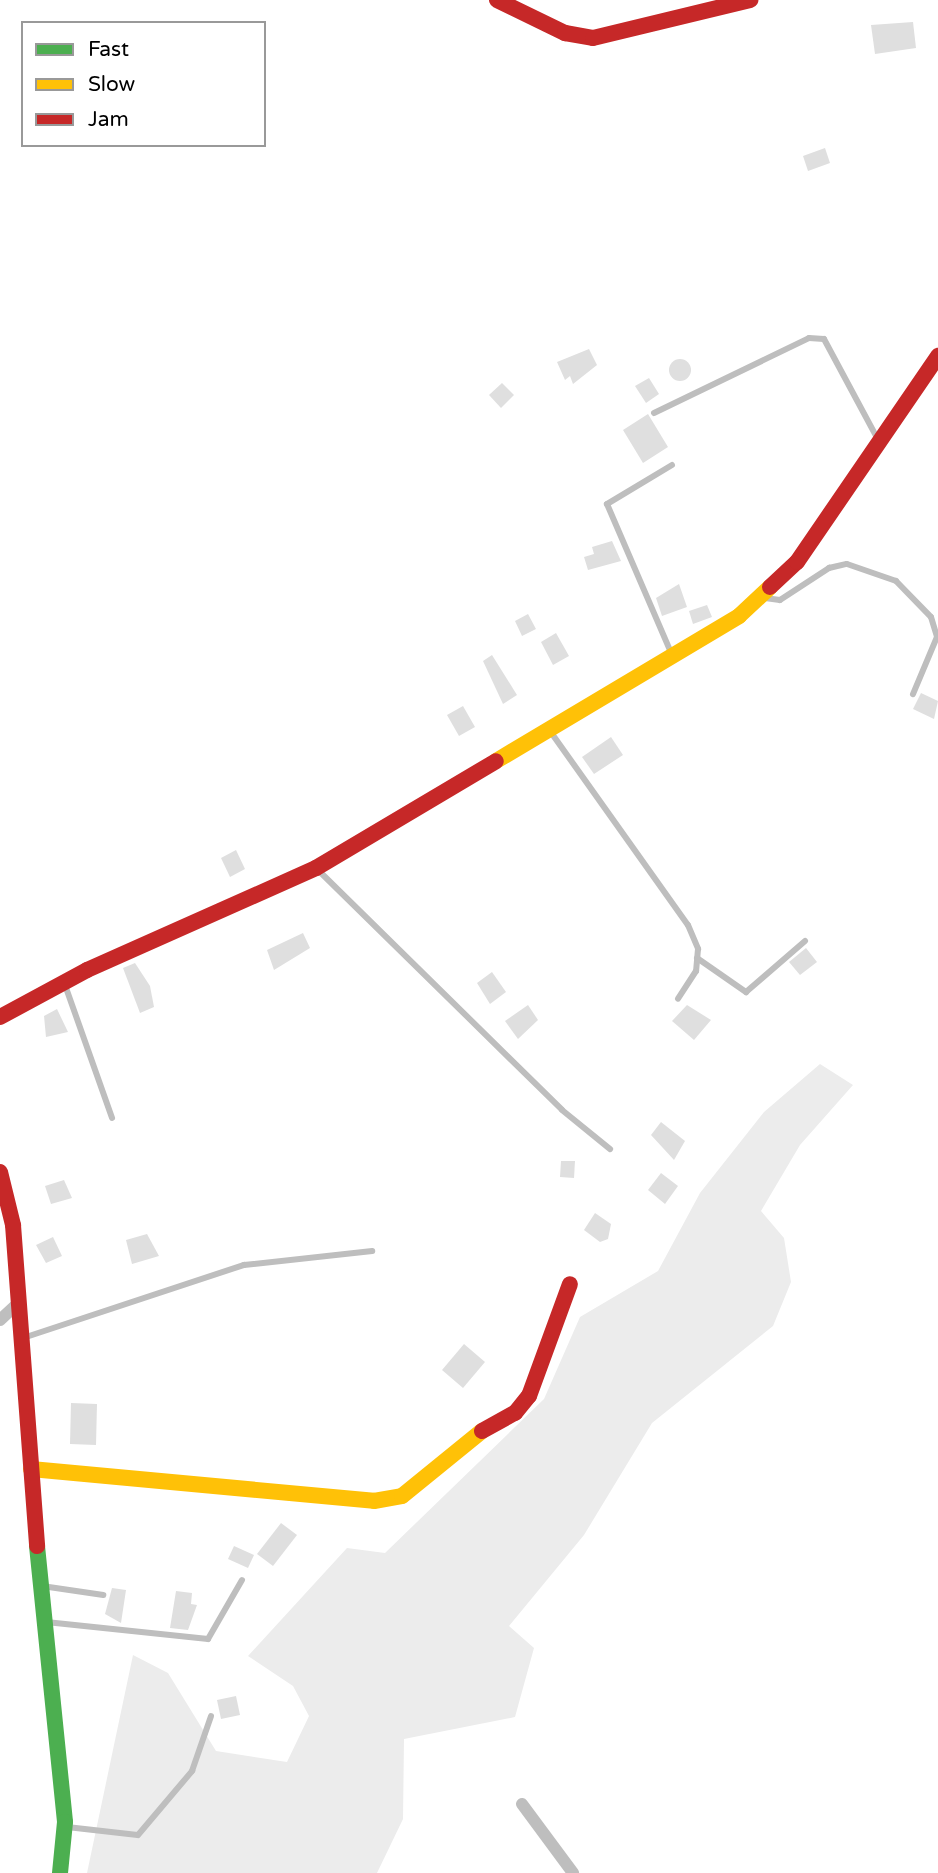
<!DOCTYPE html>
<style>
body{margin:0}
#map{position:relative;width:938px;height:1873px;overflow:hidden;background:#fff;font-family:"Varela Round",sans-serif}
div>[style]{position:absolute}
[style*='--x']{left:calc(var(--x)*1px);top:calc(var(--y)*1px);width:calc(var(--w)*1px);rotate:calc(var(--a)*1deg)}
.green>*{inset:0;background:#ececec}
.building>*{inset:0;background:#dfdfdf}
.round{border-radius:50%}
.lane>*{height:6px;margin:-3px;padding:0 3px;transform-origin:3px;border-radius:3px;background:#bebebe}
.street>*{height:12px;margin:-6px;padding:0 6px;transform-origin:6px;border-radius:6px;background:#bebebe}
.fast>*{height:16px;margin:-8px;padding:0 8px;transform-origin:8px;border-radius:8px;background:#4caf50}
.slow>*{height:16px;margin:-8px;padding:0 8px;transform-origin:8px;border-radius:8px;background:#ffc107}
.jam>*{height:16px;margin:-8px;padding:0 8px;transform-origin:8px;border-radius:8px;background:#c62828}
span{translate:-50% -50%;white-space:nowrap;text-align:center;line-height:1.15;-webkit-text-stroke:5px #fff;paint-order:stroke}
.legend{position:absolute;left:21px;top:21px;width:245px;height:126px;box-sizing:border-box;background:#fff;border:2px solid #999;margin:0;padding:9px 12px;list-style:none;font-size:21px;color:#000}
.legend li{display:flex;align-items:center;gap:14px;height:35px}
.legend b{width:35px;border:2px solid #999}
</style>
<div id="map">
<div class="green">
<i style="clip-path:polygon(820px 1064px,853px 1085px,800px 1145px,761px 1211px,784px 1238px,791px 1282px,773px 1326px,652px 1423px,584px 1535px,509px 1626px,534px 1648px,515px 1717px,404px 1739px,403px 1819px,377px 1873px,87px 1873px,133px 1655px,168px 1673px,216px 1751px,287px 1762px,309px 1716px,293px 1686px,248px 1656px,347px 1548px,385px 1553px,544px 1399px,580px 1317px,658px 1271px,700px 1193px,764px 1112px)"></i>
</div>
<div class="building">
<i style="clip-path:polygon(913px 22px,916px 48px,875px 54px,871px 25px)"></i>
<i style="clip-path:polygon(825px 148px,830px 163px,808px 171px,803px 156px)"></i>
<i style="clip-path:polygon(589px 349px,597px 365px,573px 384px,570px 376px,565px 380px,557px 362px)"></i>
<i class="round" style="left:669px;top:359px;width:22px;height:22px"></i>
<i style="clip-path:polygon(649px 378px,659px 394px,646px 403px,635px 386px)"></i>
<i style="clip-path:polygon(502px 383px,514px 395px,501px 408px,489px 395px)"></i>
<i style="clip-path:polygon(648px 414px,668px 447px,643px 463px,623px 430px)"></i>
<i style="clip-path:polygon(612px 541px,621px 561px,588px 570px,584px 557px,594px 554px,592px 547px)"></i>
<i style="clip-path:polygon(679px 584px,687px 607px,662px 616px,656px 598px)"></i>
<i style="clip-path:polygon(707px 605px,712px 617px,693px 624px,689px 611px)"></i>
<i style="clip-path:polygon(528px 614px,536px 629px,522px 636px,515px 621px)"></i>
<i style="clip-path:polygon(556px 633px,569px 656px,553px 665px,541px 642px)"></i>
<i style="clip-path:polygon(492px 655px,517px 695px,503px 704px,483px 661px)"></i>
<i style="clip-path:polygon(921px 693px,938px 701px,934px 719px,913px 709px)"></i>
<i style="clip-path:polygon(463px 706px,475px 727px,459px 736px,447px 715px)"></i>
<i style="clip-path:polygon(611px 737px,623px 755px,594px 774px,582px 757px)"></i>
<i style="clip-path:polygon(236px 850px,245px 869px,230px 877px,221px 858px)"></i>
<i style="clip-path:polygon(303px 933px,310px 948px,274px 970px,267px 950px)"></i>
<i style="clip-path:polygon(806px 948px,817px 962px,800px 975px,789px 962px)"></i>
<i style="clip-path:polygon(135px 963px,150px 986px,154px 1007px,140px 1013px,123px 968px)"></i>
<i style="clip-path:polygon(492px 972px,506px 992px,490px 1004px,477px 983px)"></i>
<i style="clip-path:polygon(528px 1005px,538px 1020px,518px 1039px,505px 1021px)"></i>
<i style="clip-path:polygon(687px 1005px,711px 1020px,694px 1040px,672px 1021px)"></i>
<i style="clip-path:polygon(57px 1009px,68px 1032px,46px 1037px,44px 1016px)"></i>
<i style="clip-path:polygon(661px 1122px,685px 1141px,674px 1160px,651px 1135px)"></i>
<i style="clip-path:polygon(561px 1161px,575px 1161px,574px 1178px,560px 1177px)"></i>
<i style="clip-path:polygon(661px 1173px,678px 1186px,665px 1204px,648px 1190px)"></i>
<i style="clip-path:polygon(64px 1180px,72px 1198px,51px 1204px,45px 1186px)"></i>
<i style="clip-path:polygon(595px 1213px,611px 1224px,608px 1239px,600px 1242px,584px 1230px)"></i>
<i style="clip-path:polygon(147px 1234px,159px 1256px,132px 1264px,126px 1240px)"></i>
<i style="clip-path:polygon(53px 1237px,62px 1256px,46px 1263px,36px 1245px)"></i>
<i style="clip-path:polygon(464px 1344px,485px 1362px,463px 1388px,442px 1370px)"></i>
<i style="clip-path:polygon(71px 1403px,97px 1404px,96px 1445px,70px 1444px)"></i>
<i style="clip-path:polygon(281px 1523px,297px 1535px,273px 1566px,257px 1554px)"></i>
<i style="clip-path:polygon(234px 1546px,254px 1555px,248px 1568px,228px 1559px)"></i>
<i style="clip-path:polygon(112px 1588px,126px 1590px,121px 1623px,105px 1614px)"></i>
<i style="clip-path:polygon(176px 1591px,192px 1593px,191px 1604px,197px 1605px,188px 1630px,170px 1628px)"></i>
<i style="clip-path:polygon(236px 1696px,240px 1715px,221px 1719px,217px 1700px)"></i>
</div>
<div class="lane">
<i style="--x:654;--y:413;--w:172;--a:-25.8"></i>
<i style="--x:809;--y:338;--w:15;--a:4"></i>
<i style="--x:824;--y:339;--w:112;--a:61.8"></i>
<i style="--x:672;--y:465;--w:76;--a:149"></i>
<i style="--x:607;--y:504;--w:164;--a:66.7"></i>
<i style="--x:765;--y:598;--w:15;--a:8"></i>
<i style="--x:780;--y:600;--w:59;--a:-33.1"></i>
<i style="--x:829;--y:568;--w:18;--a:-13"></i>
<i style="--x:847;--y:564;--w:52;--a:19.1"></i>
<i style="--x:896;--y:581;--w:50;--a:45.8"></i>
<i style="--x:931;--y:617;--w:21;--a:73"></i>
<i style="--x:937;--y:637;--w:62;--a:112.8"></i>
<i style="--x:550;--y:731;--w:238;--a:54.6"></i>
<i style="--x:688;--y:925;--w:26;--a:67"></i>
<i style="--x:698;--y:949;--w:22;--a:95"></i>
<i style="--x:696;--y:971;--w:33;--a:123"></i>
<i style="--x:318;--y:870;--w:342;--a:44.5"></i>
<i style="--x:562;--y:1110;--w:62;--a:39.1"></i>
<i style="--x:697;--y:958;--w:60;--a:34.8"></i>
<i style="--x:746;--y:992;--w:78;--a:-40.8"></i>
<i style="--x:65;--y:985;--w:141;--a:70.5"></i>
<i style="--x:23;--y:1338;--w:233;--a:-18.3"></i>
<i style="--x:244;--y:1265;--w:129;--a:-6.2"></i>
<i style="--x:42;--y:1586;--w:62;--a:8.4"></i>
<i style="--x:46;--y:1622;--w:163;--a:6"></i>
<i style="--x:208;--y:1639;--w:68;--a:-60"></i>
<i style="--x:67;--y:1827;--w:71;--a:6.4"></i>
<i style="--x:138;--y:1835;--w:84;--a:-49.8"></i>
<i style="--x:192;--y:1771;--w:58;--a:-70.9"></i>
</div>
<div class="street">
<i style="--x:0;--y:1320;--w:23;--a:-43"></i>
<i style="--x:522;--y:1804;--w:86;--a:53.5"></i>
</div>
<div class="fast">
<i style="--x:37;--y:1546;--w:277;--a:84.2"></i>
<i style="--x:65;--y:1822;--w:51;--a:95.6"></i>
</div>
<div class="slow">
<i style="--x:496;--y:761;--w:283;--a:-30.8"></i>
<i style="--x:739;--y:616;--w:42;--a:-43.1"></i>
<i style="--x:31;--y:1469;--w:344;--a:5.3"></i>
<i style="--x:374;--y:1501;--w:28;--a:-10"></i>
<i style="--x:402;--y:1496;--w:103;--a:-39.1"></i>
</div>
<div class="jam">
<i style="--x:497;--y:0;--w:76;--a:25.9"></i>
<i style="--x:565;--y:33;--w:28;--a:10"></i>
<i style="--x:593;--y:38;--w:162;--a:-13.6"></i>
<i style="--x:770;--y:587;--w:37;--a:-43"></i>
<i style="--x:797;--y:562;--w:250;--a:-55.6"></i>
<i style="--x:0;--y:1017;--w:99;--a:-28.4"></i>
<i style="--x:87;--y:970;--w:251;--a:-24"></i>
<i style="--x:316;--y:868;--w:209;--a:-30.7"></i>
<i style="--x:0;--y:1172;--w:55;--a:76.2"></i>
<i style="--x:13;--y:1225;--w:322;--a:85.7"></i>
<i style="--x:482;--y:1431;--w:38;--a:-29"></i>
<i style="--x:515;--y:1413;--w:22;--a:-51"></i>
<i style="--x:529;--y:1396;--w:119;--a:-69.9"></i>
</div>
<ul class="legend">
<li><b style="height:9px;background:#4caf50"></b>Fast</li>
<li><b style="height:9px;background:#ffc107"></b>Slow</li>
<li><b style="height:9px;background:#c62828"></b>Jam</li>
</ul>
</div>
